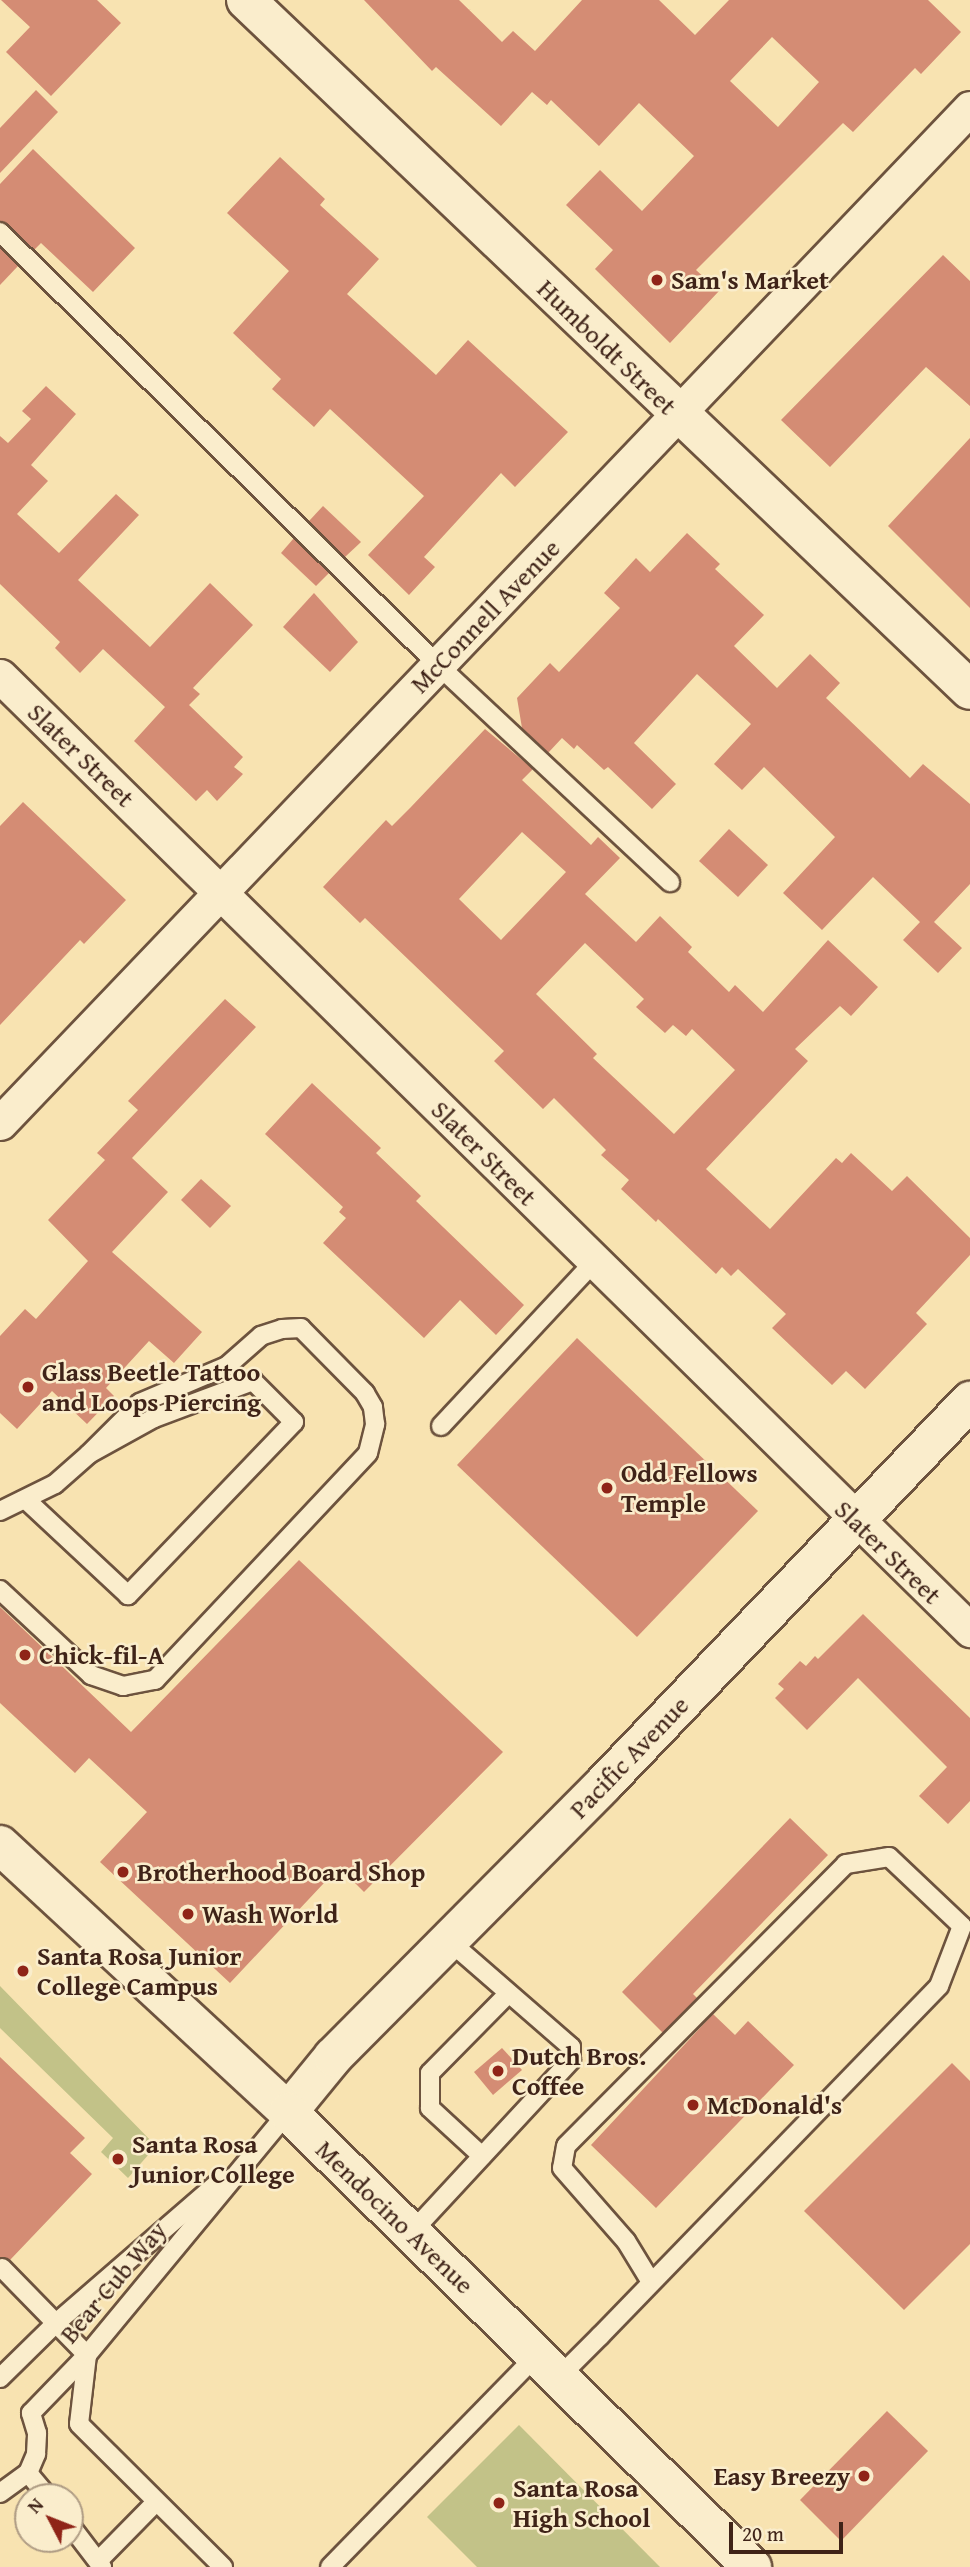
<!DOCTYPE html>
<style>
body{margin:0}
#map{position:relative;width:970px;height:2567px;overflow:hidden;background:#f8e3b1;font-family:"Gentium Book Plus",serif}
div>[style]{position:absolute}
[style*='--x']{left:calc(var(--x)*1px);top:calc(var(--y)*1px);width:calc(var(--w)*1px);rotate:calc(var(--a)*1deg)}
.green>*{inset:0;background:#c2c288}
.building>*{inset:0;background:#d48c74}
.roads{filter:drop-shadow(2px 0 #6d533e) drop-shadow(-2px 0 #6d533e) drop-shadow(0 2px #6d533e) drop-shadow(0 -2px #6d533e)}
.service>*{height:18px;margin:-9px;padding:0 9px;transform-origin:9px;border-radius:9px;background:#faedcc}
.minor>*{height:33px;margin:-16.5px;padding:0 16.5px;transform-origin:16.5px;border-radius:16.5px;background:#faedcc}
.tertiary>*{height:38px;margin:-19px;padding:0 19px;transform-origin:19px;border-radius:19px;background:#faedcc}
.secondary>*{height:38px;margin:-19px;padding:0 19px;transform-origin:19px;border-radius:19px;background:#faedcc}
.dots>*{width:19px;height:19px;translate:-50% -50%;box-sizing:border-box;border:4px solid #faedcc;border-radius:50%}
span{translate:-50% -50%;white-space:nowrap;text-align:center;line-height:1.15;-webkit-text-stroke:5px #faedcc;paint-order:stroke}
.poi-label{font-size:26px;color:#3f2318;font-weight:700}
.left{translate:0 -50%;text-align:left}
.right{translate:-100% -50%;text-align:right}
.street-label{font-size:26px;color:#3f2318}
.north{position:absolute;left:14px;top:2483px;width:70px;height:70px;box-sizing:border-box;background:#faedcc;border:2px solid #af9c84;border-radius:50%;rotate:312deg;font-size:19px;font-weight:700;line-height:28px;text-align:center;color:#3f2318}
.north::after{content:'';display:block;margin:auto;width:24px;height:32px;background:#8f2418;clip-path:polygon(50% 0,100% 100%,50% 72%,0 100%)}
.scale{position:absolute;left:729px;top:2522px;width:114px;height:32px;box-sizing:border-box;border:4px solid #3f2318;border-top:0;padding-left:9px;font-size:21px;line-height:24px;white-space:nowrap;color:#3f2318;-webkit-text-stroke:5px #faedcc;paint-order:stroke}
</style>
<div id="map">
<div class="green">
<i style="clip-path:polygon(0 1986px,156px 2146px,128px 2178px,101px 2152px,113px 2138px,0 2028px)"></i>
<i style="clip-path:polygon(519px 2425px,660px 2567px,477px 2567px,427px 2517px)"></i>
</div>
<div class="building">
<i style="clip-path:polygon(1px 0,97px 0,121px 23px,51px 96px,6px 52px,30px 27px)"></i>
<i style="clip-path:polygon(evenodd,364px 0,459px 0,502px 42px,513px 31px,535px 51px,582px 0,659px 0,695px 35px,729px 0,928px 0,961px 32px,921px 74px,915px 68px,853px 132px,843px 123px,696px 270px,719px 291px,670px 343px,595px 269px,613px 250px,566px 205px,600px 170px,642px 211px,694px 156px,639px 103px,599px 146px,551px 100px,547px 105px,532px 92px,501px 126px,436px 67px,432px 71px,364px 0,772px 37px,819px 82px,778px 127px,730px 81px,772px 37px)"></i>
<i style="clip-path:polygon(36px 90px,58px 112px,0 173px,0 128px)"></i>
<i style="clip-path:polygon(33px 149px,135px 248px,93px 292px,41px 243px,34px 250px,0 221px,0 184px)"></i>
<i style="clip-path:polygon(280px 157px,325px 199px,320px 205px,379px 259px,347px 294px,436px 375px,468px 340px,568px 432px,515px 487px,501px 473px,424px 557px,435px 567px,409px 595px,368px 555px,424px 496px,330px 409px,314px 427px,272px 389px,281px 379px,233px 333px,289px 271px,227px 213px)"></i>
<i style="clip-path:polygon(0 248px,18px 266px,0 285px)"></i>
<i style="clip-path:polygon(943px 255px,970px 281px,970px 406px,926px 367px,830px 467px,781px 420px)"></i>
<i style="clip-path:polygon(46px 386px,76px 414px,31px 465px,48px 481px,17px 514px,59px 553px,116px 494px,139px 515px,78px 580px,150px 647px,210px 583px,253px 625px,193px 688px,200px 694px,189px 705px,243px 757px,234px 767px,243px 774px,217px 801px,207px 790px,196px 801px,134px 741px,165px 707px,103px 649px,80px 673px,55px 648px,60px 642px,0 584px,0 436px,8px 443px,31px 419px,22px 411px)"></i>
<i style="clip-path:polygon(970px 438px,970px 608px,888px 526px)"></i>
<i style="clip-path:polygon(323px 506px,361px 542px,345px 557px,309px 521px)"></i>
<i style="clip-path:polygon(687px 533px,720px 564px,715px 569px,764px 615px,734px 646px,777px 688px,810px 654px,840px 683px,826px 698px,910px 778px,923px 764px,970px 804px,970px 884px,934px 922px,962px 948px,938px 973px,903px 940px,920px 922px,873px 877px,822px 930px,783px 893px,835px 837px,764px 767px,742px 790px,714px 764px,751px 724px,697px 674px,634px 743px,676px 784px,652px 809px,608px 767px,604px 770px,577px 745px,574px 749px,562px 738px,548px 753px,522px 728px,517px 698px,550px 663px,559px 672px,620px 608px,604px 593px,636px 558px,650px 572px)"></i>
<i style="clip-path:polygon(294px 538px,329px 573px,316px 586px,281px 553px)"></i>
<i style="clip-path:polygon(314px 593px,358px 642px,330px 672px,283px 627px)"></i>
<i style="clip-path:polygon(evenodd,485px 729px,533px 769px,522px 780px,591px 845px,598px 837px,620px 858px,585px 894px,636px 942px,660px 916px,692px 947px,688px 952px,729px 992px,735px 985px,763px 1012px,828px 940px,878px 987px,851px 1016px,840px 1006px,795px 1049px,808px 1061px,706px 1169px,770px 1229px,836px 1158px,842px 1163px,851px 1153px,892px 1191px,907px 1176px,970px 1238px,970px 1255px,916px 1313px,927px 1324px,865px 1389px,846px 1371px,832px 1385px,772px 1328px,786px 1314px,738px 1269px,731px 1276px,722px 1267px,716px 1274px,658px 1219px,656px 1222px,621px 1189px,629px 1180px,601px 1155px,606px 1150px,554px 1098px,543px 1109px,494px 1061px,504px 1051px,365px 918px,360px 923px,323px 887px,386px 820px,392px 826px,411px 807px,485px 729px,522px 832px,566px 872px,501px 940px,459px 899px,522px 832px,485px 729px,585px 943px,644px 999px,636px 1007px,665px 1033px,673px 1025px,686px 1036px,692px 1029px,735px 1070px,674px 1134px,593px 1058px,597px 1054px,536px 994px,585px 943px)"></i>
<i style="clip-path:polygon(23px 802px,126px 900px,84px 944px,80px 940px,0 1025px,0 826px)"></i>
<i style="clip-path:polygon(729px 829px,768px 865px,738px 897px,699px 861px)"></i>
<i style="clip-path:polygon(225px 999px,256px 1027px,132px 1158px,168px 1192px,112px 1252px,202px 1332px,174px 1363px,149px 1341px,106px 1388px,114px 1396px,87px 1424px,52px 1391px,17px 1429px,0 1413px,0 1336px,25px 1309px,36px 1319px,88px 1261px,48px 1220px,105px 1160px,97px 1153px,138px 1110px,128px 1101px)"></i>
<i style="clip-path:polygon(312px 1083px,381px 1148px,376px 1153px,421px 1196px,416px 1201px,524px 1305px,496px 1335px,460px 1300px,424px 1338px,323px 1243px,346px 1218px,339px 1212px,343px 1207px,265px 1134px)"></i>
<i style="clip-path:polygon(201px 1179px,231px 1206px,210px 1228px,181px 1200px)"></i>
<i style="clip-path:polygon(577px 1338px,758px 1511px,637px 1637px,457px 1465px)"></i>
<i style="clip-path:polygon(299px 1560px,503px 1752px,364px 1892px,339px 1867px,230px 1983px,100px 1862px,147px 1812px,89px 1758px,75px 1773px,0 1703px,0 1607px,131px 1732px)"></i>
<i style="clip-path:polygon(863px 1614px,970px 1718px,970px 1801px,948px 1824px,919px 1796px,947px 1767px,858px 1678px,807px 1730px,775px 1698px,784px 1689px,778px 1684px,800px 1661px,806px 1666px,815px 1656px,818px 1659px)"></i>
<i style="clip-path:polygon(790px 1818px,828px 1855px,693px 1994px,697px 1998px,663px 2033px,622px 1992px)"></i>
<i style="clip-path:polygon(713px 2014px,735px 2035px,748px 2021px,794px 2065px,656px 2208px,591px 2145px)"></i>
<i style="clip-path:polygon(502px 2048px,522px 2070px,493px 2095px,474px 2072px)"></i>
<i style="clip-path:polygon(0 2057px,85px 2138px,70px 2153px,92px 2174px,10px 2260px,0 2257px)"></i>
<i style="clip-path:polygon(952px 2063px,970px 2081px,970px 2244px,904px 2310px,804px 2211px)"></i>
<i style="clip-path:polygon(887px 2411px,928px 2451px,841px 2541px,800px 2500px)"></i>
</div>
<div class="roads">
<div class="service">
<i style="--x:0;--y:232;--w:616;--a:44.67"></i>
<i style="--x:438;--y:665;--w:318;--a:43.1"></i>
<i style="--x:441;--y:1426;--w:224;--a:-47"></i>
<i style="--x:0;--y:1511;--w:61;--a:-26.1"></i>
<i style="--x:55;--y:1484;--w:45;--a:-41.4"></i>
<i style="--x:89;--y:1454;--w:74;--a:-29"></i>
<i style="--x:154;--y:1418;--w:106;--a:-20.5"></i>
<i style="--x:253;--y:1381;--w:58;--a:45"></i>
<i style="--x:294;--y:1422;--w:240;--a:133.8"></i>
<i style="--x:128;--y:1595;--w:139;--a:-137"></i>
<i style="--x:0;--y:1590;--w:125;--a:43"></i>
<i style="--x:91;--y:1675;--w:34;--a:19"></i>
<i style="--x:123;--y:1686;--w:33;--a:-11"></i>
<i style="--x:155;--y:1680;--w:311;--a:-46.8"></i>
<i style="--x:368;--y:1453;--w:30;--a:-76"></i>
<i style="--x:375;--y:1424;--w:17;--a:-97"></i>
<i style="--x:373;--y:1407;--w:16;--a:-120"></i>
<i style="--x:365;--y:1393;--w:91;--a:-134.6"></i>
<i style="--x:301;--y:1328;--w:19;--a:177"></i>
<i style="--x:282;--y:1329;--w:22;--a:162"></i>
<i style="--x:261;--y:1336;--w:45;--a:138.6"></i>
<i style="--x:227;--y:1366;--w:95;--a:157"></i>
<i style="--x:140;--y:1403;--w:72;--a:135"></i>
<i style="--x:482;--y:2156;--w:71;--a:-137.3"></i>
<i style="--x:430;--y:2108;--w:35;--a:-90"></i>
<i style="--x:430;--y:2073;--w:111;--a:-45.4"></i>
<i style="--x:411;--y:2233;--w:236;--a:-47.2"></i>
<i style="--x:571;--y:2060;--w:13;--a:-90"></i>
<i style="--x:571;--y:2047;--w:163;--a:-139"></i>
<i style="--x:2;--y:2268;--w:122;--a:45.7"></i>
<i style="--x:87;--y:2355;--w:69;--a:96.6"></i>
<i style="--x:79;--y:2424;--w:203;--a:44.8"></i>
<i style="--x:559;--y:2377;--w:58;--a:-45"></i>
<i style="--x:600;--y:2336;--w:487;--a:-45.9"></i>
<i style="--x:939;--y:1986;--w:64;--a:-69"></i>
<i style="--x:962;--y:1926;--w:100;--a:-136.6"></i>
<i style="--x:889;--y:1857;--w:44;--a:170.8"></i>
<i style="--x:846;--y:1864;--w:397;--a:134.8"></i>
<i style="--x:566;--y:2146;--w:22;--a:100"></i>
<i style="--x:562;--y:2168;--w:97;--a:48.8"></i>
<i style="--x:626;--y:2241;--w:48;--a:58.6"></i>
<i style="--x:0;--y:2378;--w:78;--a:-44.5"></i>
<i style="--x:56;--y:2323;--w:220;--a:-40.9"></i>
<i style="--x:28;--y:2473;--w:31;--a:50"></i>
<i style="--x:0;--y:2493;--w:34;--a:-36"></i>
<i style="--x:28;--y:2473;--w:21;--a:-67"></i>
<i style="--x:36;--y:2454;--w:21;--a:-87"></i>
<i style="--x:37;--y:2433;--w:21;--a:-107"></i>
<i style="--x:31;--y:2413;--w:81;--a:-46"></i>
<i style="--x:87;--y:2355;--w:315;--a:-50.4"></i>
<i style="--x:70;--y:2525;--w:53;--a:52.7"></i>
<i style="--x:99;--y:2560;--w:81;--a:-45.5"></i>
<i style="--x:330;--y:2567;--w:295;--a:-45.7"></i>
</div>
<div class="minor">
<i style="--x:0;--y:676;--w:1361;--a:44.52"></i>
<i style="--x:0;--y:1123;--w:1404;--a:-46.3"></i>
</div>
<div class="tertiary">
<i style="--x:246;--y:0;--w:1000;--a:43.62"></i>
<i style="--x:288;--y:2112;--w:71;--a:-50.7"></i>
<i style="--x:333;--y:2057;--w:382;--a:-45.2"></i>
<i style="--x:602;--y:1786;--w:533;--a:-46.29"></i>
</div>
<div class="secondary">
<i style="--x:0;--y:1845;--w:393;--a:42.8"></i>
<i style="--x:288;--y:2112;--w:650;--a:44.44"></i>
</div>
</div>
<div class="dots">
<i style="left:657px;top:280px;background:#8f2418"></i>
<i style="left:28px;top:1387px;background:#8f2418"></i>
<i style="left:607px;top:1488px;background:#8f2418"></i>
<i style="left:25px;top:1655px;background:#8f2418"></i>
<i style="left:123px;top:1872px;background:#8f2418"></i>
<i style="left:188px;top:1914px;background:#8f2418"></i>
<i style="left:23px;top:1971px;background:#8f2418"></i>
<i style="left:498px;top:2071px;background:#8f2418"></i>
<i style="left:693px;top:2105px;background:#8f2418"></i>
<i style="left:118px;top:2159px;background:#8f2418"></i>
<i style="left:864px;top:2476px;background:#8f2418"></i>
<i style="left:499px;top:2503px;background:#8f2418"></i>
</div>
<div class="poi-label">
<span class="left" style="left:671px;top:280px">Sam's Market</span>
<span class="left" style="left:42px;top:1387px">Glass Beetle Tattoo<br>and Loops Piercing</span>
<span class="left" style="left:621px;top:1488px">Odd Fellows<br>Temple</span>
<span class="left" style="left:39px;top:1655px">Chick-fil-A</span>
<span class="left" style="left:137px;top:1872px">Brotherhood Board Shop</span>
<span class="left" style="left:202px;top:1914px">Wash World</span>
<span class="left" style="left:37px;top:1971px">Santa Rosa Junior<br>College Campus</span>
<span class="left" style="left:512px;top:2071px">Dutch Bros.<br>Coffee</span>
<span class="left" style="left:707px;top:2105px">McDonald's</span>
<span class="left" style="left:132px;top:2159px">Santa Rosa<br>Junior College</span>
<span class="right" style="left:850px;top:2476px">Easy Breezy</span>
<span class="left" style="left:513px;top:2503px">Santa Rosa<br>High School</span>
</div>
<div class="street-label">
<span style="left:607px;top:347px;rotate:44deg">Humboldt Street</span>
<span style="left:485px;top:616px;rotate:-46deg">McConnell Avenue</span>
<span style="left:81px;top:755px;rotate:44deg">Slater Street</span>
<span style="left:484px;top:1153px;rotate:45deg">Slater Street</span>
<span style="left:888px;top:1552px;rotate:44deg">Slater Street</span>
<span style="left:629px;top:1757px;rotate:-46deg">Pacific Avenue</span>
<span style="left:395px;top:2217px;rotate:44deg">Mendocino Avenue</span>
<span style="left:113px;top:2282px;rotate:-50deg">Bear Cub Way</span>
</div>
<div class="north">N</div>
<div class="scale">20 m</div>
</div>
